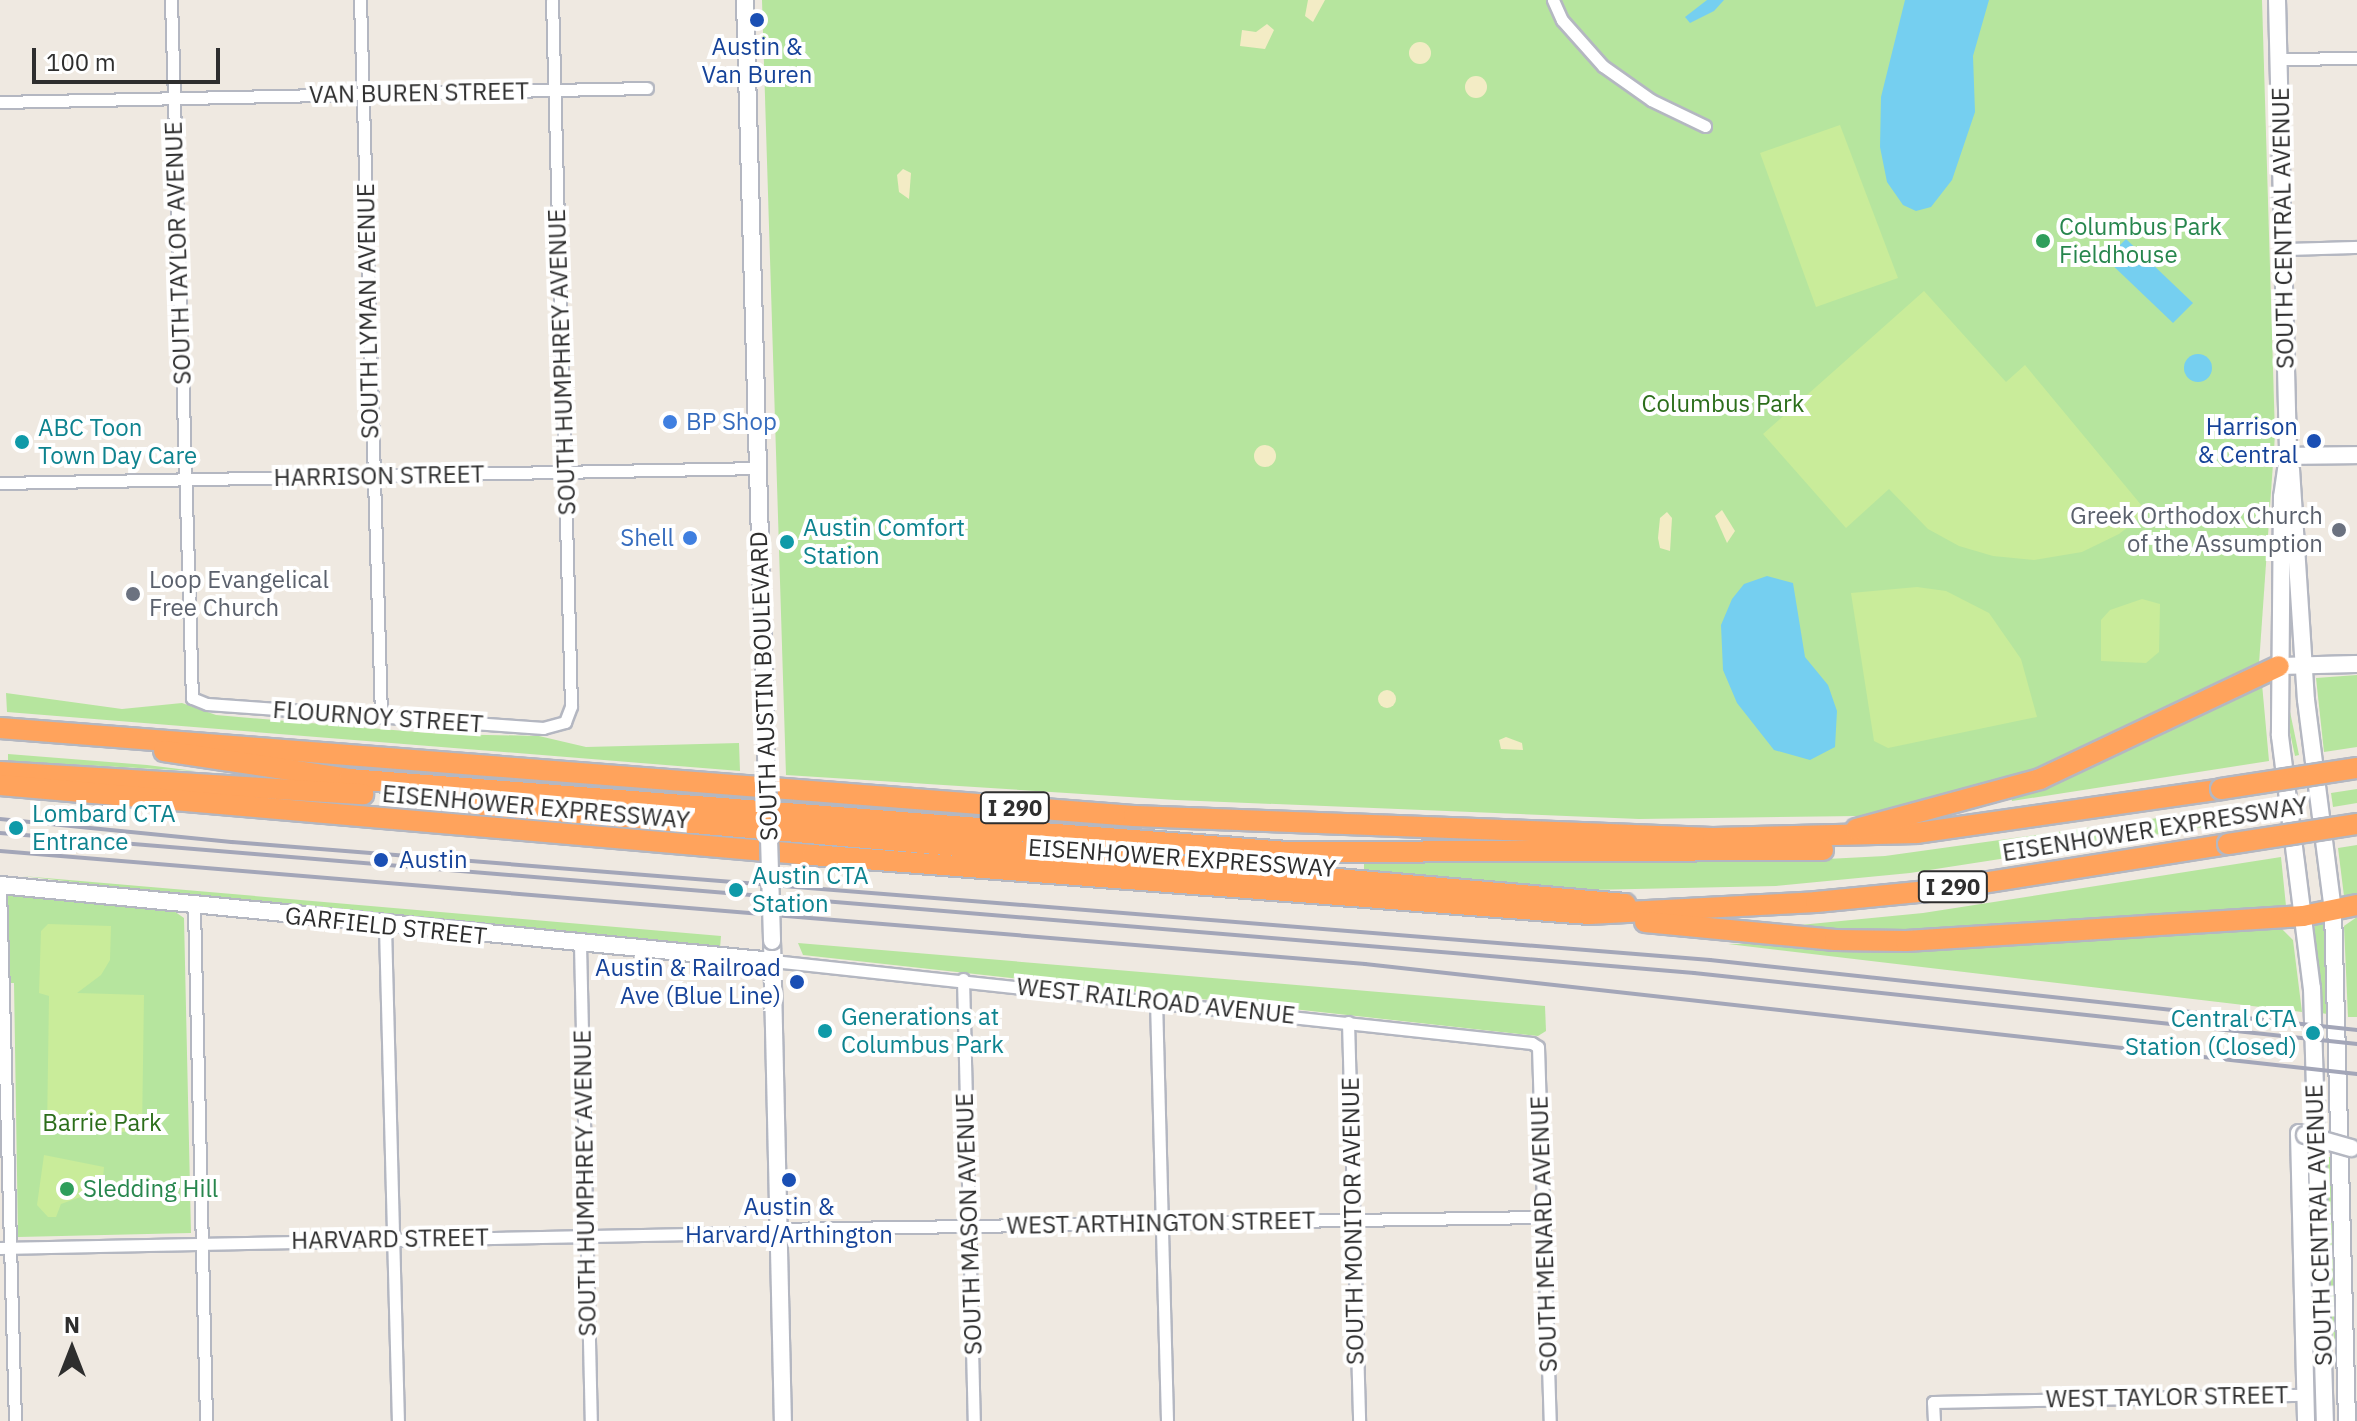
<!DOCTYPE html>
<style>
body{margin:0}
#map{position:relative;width:2357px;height:1421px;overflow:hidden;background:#efe9e1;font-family:"IBM Plex Sans",sans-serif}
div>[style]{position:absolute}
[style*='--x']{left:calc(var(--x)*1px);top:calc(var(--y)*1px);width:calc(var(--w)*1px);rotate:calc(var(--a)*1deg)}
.green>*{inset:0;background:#b6e59e}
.sand>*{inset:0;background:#f3ecc5}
.round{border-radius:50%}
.pitch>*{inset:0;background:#c9ec9a}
.water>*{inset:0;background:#75cff0}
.roads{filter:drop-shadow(2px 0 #b4b7c1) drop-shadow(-2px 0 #b4b7c1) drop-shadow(0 2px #b4b7c1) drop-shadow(0 -2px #b4b7c1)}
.street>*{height:11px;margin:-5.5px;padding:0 5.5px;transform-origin:5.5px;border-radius:5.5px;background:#fff}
.secondary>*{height:16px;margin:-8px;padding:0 8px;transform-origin:8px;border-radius:8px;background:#fff}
.highway>*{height:20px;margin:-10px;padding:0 10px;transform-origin:10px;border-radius:10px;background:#ffa35c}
.rail>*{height:4px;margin:-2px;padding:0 2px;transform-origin:2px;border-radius:2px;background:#a3a6b8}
.bridges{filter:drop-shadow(2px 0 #b4b7c1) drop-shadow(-2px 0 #b4b7c1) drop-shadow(0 2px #b4b7c1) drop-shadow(0 -2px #b4b7c1)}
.secondary-bridge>*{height:16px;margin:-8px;padding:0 8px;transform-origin:8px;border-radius:8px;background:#fff}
.highway-bridge>*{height:20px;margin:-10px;padding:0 10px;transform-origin:10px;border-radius:10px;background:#ffa35c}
.dots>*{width:22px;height:22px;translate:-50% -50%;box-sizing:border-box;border:4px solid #fff;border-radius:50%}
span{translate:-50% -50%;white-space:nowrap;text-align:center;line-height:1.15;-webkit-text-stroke:8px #fff;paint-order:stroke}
.shield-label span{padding:2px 6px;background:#fff;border:2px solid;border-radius:6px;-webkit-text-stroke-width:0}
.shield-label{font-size:22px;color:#2e2e2e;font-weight:700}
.transit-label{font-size:24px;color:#164399}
.right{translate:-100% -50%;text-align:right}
.left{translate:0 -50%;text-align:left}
.street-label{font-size:24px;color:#2e2e2e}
.leisure-label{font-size:24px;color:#27864d}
.park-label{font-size:24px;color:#2c6e1b}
.shop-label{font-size:24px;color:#366cbe}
.culture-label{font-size:24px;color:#0d838f}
.worship-label{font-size:24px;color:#5b616d}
.north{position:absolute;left:32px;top:1309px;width:80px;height:80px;-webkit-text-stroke:6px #fff;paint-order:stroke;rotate:0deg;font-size:22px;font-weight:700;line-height:32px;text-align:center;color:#2e2e2e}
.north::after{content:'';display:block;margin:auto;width:28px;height:36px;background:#2e2e2e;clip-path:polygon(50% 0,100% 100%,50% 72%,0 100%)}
.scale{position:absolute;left:32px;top:48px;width:188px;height:36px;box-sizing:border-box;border:4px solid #2e2e2e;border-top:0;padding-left:10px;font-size:24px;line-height:28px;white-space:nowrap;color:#2e2e2e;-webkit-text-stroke:6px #fff;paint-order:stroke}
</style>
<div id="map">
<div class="green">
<i style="clip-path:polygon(762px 0,2262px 0,2275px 435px,2259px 664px,2026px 774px,1909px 809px,1858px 816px,1639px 819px,1176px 800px,786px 775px)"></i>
<i style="clip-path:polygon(2357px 675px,2357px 747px,2324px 752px,2316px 678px)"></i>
<i style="clip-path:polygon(2262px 684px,2269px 761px,2012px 801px,2011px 795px)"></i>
<i style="clip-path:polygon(6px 693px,122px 709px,182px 703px,216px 715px,441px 734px,539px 736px,586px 747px,739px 743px,740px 771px,7px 712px)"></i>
<i style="clip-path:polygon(2288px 702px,2299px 755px,2295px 756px,2289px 728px)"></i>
<i style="clip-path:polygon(8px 754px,147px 765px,195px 771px,8px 761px)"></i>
<i style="clip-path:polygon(2357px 789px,2357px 803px,2333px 807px,2331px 793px)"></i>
<i style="clip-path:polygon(2273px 802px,2275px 816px,1910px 873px,1776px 886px,1588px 890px,1364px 870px,1364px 862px,1767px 862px,1885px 856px)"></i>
<i style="clip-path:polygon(2357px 845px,2357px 894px,2344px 896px,2338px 848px)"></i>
<i style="clip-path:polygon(2281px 857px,2286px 906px,1900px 930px,1801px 930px,1800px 925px,1923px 913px)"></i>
<i style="clip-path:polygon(22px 876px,721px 936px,720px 948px,449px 926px)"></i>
<i style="clip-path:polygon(17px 893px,171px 909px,184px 918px,191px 1233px,18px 1237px,14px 983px,0 983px,0 899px)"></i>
<i style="clip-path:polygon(2357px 917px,2357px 1017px,2348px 1017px,2344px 926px)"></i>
<i style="clip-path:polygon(2314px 922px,2326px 923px,2327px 1014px,2321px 1013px)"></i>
<i style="clip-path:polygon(2282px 929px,2293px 940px,2302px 1012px,1728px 944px,1795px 943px,1895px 952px)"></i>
<i style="clip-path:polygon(798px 943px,1545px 1006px,1546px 1031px,1538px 1036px,803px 955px)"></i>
<i style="clip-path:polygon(2326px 1157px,2331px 1157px,2336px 1351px,2331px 1318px)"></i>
</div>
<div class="sand">
<i style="clip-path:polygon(1308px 0,1325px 0,1313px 22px,1305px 16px)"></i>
<i style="clip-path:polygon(1267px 24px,1274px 30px,1265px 49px,1240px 46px,1242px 30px,1256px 32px)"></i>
<i class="round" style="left:1409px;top:42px;width:22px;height:22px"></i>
<i class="round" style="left:1465px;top:76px;width:22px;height:22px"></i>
<i style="clip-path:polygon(903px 169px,911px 173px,909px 199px,899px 192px,897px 175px)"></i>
<i class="round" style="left:1254px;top:445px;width:22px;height:22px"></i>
<i style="clip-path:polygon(1722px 510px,1735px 531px,1727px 543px,1715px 516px)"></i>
<i style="clip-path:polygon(1667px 512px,1672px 518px,1670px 551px,1660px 548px,1658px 538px,1660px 518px)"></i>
<i class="round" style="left:1378px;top:690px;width:18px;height:18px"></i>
<i style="clip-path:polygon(1506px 737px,1522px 743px,1523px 750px,1501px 749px,1499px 740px)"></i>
</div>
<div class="pitch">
<i style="clip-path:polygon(1840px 125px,1898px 278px,1816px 307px,1760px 153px)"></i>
<i style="clip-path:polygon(1924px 291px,2006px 382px,2025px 365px,2147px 512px,2119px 534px,2082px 552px,2034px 560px,1993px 556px,1959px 546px,1928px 529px,1889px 489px,1846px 528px,1763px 434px)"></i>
<i style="clip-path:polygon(1917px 587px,1946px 591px,1989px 613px,2021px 659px,2037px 717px,1888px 748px,1874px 741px,1851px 593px)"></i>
<i style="clip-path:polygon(2142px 599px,2160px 604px,2159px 652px,2146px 663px,2101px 661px,2101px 620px,2110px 610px)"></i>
<i style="clip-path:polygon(48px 924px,111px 926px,110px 960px,101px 975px,77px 993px,144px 995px,142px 1132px,47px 1131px,49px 996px,39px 993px,41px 931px)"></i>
<i style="clip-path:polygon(44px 1155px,104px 1167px,103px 1177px,86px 1195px,61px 1204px,56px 1217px,48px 1217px,37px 1205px)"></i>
</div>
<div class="water">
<i style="clip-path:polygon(1707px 0,1724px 0,1714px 11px,1690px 23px,1685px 17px)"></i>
<i style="clip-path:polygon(1905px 0,1989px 0,1973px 56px,1975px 112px,1952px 180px,1931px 207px,1916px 211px,1903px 205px,1887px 182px,1880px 147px,1881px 97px)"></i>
<i style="clip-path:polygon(2126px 239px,2193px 303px,2173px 323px,2106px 259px)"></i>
<i class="round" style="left:2184px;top:354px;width:28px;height:28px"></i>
<i style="clip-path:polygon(1767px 576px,1793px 583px,1805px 657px,1828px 685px,1837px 711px,1835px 747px,1810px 760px,1774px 750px,1737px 703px,1723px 670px,1721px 625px,1732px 599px,1744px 584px)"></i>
</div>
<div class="roads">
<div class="street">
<i style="--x:171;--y:0;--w:698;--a:88.28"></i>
<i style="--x:192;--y:698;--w:16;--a:22"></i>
<i style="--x:207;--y:704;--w:337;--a:4.1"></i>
<i style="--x:543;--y:728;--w:23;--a:-15"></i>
<i style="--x:565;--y:722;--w:17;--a:-69"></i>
<i style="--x:571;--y:706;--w:706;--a:-91.54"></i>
<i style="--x:360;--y:0;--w:717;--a:88.32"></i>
<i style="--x:1553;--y:0;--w:22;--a:66"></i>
<i style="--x:1562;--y:20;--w:62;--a:48.3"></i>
<i style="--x:1603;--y:66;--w:59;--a:35.3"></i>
<i style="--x:1651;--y:100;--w:60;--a:25.7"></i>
<i style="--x:2279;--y:59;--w:78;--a:-0.7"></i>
<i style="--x:0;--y:102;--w:647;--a:-1.24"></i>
<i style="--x:2284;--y:249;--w:73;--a:-1.6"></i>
<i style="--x:0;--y:483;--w:758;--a:-1.13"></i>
<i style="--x:0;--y:888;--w:533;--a:88.39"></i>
<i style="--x:194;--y:907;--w:514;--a:88.66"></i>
<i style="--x:385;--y:927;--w:494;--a:88.5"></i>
<i style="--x:580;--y:944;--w:477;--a:88.7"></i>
<i style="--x:773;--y:961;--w:763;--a:6.17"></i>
<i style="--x:1532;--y:1043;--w:7;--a:34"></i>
<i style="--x:1538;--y:1047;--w:374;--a:88.2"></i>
<i style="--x:963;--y:979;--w:442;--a:88.6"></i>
<i style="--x:1156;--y:1000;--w:421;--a:88.5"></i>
<i style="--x:1348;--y:1022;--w:399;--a:88.4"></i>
<i style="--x:778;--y:1229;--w:765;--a:-0.9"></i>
<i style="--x:0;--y:1248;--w:743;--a:-1.16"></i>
<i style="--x:743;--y:1233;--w:36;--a:9"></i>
<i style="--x:1934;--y:1421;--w:19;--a:-93"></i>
<i style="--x:1933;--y:1402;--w:372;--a:-1.1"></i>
</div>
<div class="secondary">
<i style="--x:745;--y:0;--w:756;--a:88.41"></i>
<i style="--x:2277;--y:0;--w:456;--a:88.6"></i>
<i style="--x:2288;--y:456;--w:41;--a:98.3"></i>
<i style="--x:2282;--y:497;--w:239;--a:90.5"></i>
<i style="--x:2280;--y:736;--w:254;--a:82.8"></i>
<i style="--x:2312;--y:988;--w:433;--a:88.3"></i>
<i style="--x:2288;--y:456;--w:69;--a:-0.8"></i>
<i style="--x:2291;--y:469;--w:231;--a:86.3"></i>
<i style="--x:2306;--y:700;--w:212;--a:82.7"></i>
<i style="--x:2333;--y:910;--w:511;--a:88.43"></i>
<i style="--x:2279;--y:666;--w:78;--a:-1.5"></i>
<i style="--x:0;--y:885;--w:777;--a:5.62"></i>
<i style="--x:772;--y:941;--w:480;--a:88.7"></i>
<i style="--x:2305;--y:1135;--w:6;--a:-162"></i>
<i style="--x:2299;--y:1133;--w:288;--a:88.6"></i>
</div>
<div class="highway">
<i style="--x:0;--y:728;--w:1137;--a:4.44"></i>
<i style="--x:1134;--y:816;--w:579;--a:2.18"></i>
<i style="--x:1713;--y:838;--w:204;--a:-1.4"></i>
<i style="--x:1917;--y:833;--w:307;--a:-8.2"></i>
<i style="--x:164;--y:751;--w:187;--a:8.6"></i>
<i style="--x:349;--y:779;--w:942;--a:4.45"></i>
<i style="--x:1288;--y:852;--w:535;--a:-0.21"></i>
<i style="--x:0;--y:772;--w:364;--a:3.5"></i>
<i style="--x:0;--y:785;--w:815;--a:4.93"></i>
<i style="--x:812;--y:855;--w:779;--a:4.34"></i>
<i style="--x:1589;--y:914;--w:227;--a:-3"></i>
<i style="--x:1816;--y:902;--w:123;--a:-5.6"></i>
<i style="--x:1938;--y:890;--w:294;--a:-9"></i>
<i style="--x:475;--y:804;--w:1155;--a:4.97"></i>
<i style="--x:1856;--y:829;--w:191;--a:-15.2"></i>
<i style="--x:2040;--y:779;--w:264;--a:-25.3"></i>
<i style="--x:1645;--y:922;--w:191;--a:5.4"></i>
<i style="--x:1835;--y:940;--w:71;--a:0.8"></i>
<i style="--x:1906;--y:941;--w:398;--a:-3.6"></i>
<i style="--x:2303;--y:916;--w:55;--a:-11.5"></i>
</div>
</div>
<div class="rail">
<i style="--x:0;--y:819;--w:233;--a:5.7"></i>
<i style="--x:232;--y:842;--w:1483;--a:4.56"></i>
<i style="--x:1710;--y:960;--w:651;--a:6.17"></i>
<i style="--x:0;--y:833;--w:1700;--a:4.72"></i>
<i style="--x:1694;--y:973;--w:667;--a:6.11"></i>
<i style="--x:0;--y:851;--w:1370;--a:4.73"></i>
<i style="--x:1365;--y:964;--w:998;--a:6.33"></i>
</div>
<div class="bridges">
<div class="secondary-bridge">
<i style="--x:766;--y:756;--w:49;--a:87.7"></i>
<i style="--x:769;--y:838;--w:103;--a:88.3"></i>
<i style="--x:2305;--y:1135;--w:48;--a:15.8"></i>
</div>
<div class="highway-bridge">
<i style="--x:2221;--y:789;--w:138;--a:-8.8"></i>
<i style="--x:2228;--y:844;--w:131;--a:-8.8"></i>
</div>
</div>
<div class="dots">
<i style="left:757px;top:20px;background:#1a4fb4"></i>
<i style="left:2043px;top:241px;background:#2e9e5b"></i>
<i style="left:670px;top:422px;background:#3f7fe0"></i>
<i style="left:2314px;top:441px;background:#1a4fb4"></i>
<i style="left:22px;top:442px;background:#0f9aa8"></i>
<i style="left:2339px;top:530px;background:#6b7280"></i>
<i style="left:690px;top:538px;background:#3f7fe0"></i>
<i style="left:787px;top:542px;background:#0f9aa8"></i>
<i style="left:133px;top:594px;background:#6b7280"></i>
<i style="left:16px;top:828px;background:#0f9aa8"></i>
<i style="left:381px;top:860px;background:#1a4fb4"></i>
<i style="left:736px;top:890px;background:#0f9aa8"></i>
<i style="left:797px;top:982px;background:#1a4fb4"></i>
<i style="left:825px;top:1031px;background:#0f9aa8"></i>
<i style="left:2313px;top:1033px;background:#0f9aa8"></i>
<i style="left:789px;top:1180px;background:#1a4fb4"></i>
<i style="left:67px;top:1189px;background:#2e9e5b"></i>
</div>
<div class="shield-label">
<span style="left:1015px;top:808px">I 290</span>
<span style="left:1953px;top:887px">I 290</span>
</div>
<div class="transit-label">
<span style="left:757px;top:61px">Austin &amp;<br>Van Buren</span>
<span class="right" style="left:2298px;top:441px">Harrison<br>&amp; Central</span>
<span class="left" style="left:399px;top:860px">Austin</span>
<span class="right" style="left:781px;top:982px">Austin &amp; Railroad<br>Ave (Blue Line)</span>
<span style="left:789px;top:1221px">Austin &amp;<br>Harvard/Arthington</span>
</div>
<div class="street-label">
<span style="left:419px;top:93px;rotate:-1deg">VAN BUREN STREET</span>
<span style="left:2283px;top:228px;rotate:-91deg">SOUTH CENTRAL AVENUE</span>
<span style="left:178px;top:253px;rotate:-92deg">SOUTH TAYLOR AVENUE</span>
<span style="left:368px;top:311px;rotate:-91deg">SOUTH LYMAN AVENUE</span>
<span style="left:562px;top:362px;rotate:-92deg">SOUTH HUMPHREY AVENUE</span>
<span style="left:379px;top:476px;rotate:-1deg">HARRISON STREET</span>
<span style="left:764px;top:686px;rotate:-92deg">SOUTH AUSTIN BOULEVARD</span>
<span style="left:378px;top:717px;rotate:4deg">FLOURNOY STREET</span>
<span style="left:536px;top:807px;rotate:5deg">EISENHOWER EXPRESSWAY</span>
<span style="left:2155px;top:829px;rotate:-9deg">EISENHOWER EXPRESSWAY</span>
<span style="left:1182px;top:858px;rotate:4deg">EISENHOWER EXPRESSWAY</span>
<span style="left:386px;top:926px;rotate:6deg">GARFIELD STREET</span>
<span style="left:1156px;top:1001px;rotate:6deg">WEST RAILROAD AVENUE</span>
<span style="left:585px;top:1183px;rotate:-91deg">SOUTH HUMPHREY AVENUE</span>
<span style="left:1353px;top:1221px;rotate:-91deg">SOUTH MONITOR AVENUE</span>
<span style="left:1161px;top:1223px;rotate:-1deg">WEST ARTHINGTON STREET</span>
<span style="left:969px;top:1224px;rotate:-92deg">SOUTH MASON AVENUE</span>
<span style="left:2319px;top:1225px;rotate:-92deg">SOUTH CENTRAL AVENUE</span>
<span style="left:1544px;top:1234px;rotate:-92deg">SOUTH MENARD AVENUE</span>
<span style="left:390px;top:1239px;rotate:-1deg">HARVARD STREET</span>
<span style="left:2167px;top:1397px;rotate:-1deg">WEST TAYLOR STREET</span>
</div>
<div class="leisure-label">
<span class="left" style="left:2059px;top:241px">Columbus Park<br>Fieldhouse</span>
<span class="left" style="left:83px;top:1189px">Sledding Hill</span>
</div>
<div class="park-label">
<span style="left:1723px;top:404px">Columbus Park</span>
<span style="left:102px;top:1123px">Barrie Park</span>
</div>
<div class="shop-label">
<span class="left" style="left:686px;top:422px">BP Shop</span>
<span class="right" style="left:674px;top:538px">Shell</span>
</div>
<div class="culture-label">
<span class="left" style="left:38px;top:442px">ABC Toon<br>Town Day Care</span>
<span class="left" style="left:803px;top:542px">Austin Comfort<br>Station</span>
<span class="left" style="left:32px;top:828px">Lombard CTA<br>Entrance</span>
<span class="left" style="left:752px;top:890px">Austin CTA<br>Station</span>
<span class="left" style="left:841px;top:1031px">Generations at<br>Columbus Park</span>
<span class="right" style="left:2297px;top:1033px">Central CTA<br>Station (Closed)</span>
</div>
<div class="worship-label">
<span class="right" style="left:2323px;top:530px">Greek Orthodox Church<br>of the Assumption</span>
<span class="left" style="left:149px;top:594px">Loop Evangelical<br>Free Church</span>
</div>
<div class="north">N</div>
<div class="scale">100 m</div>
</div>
